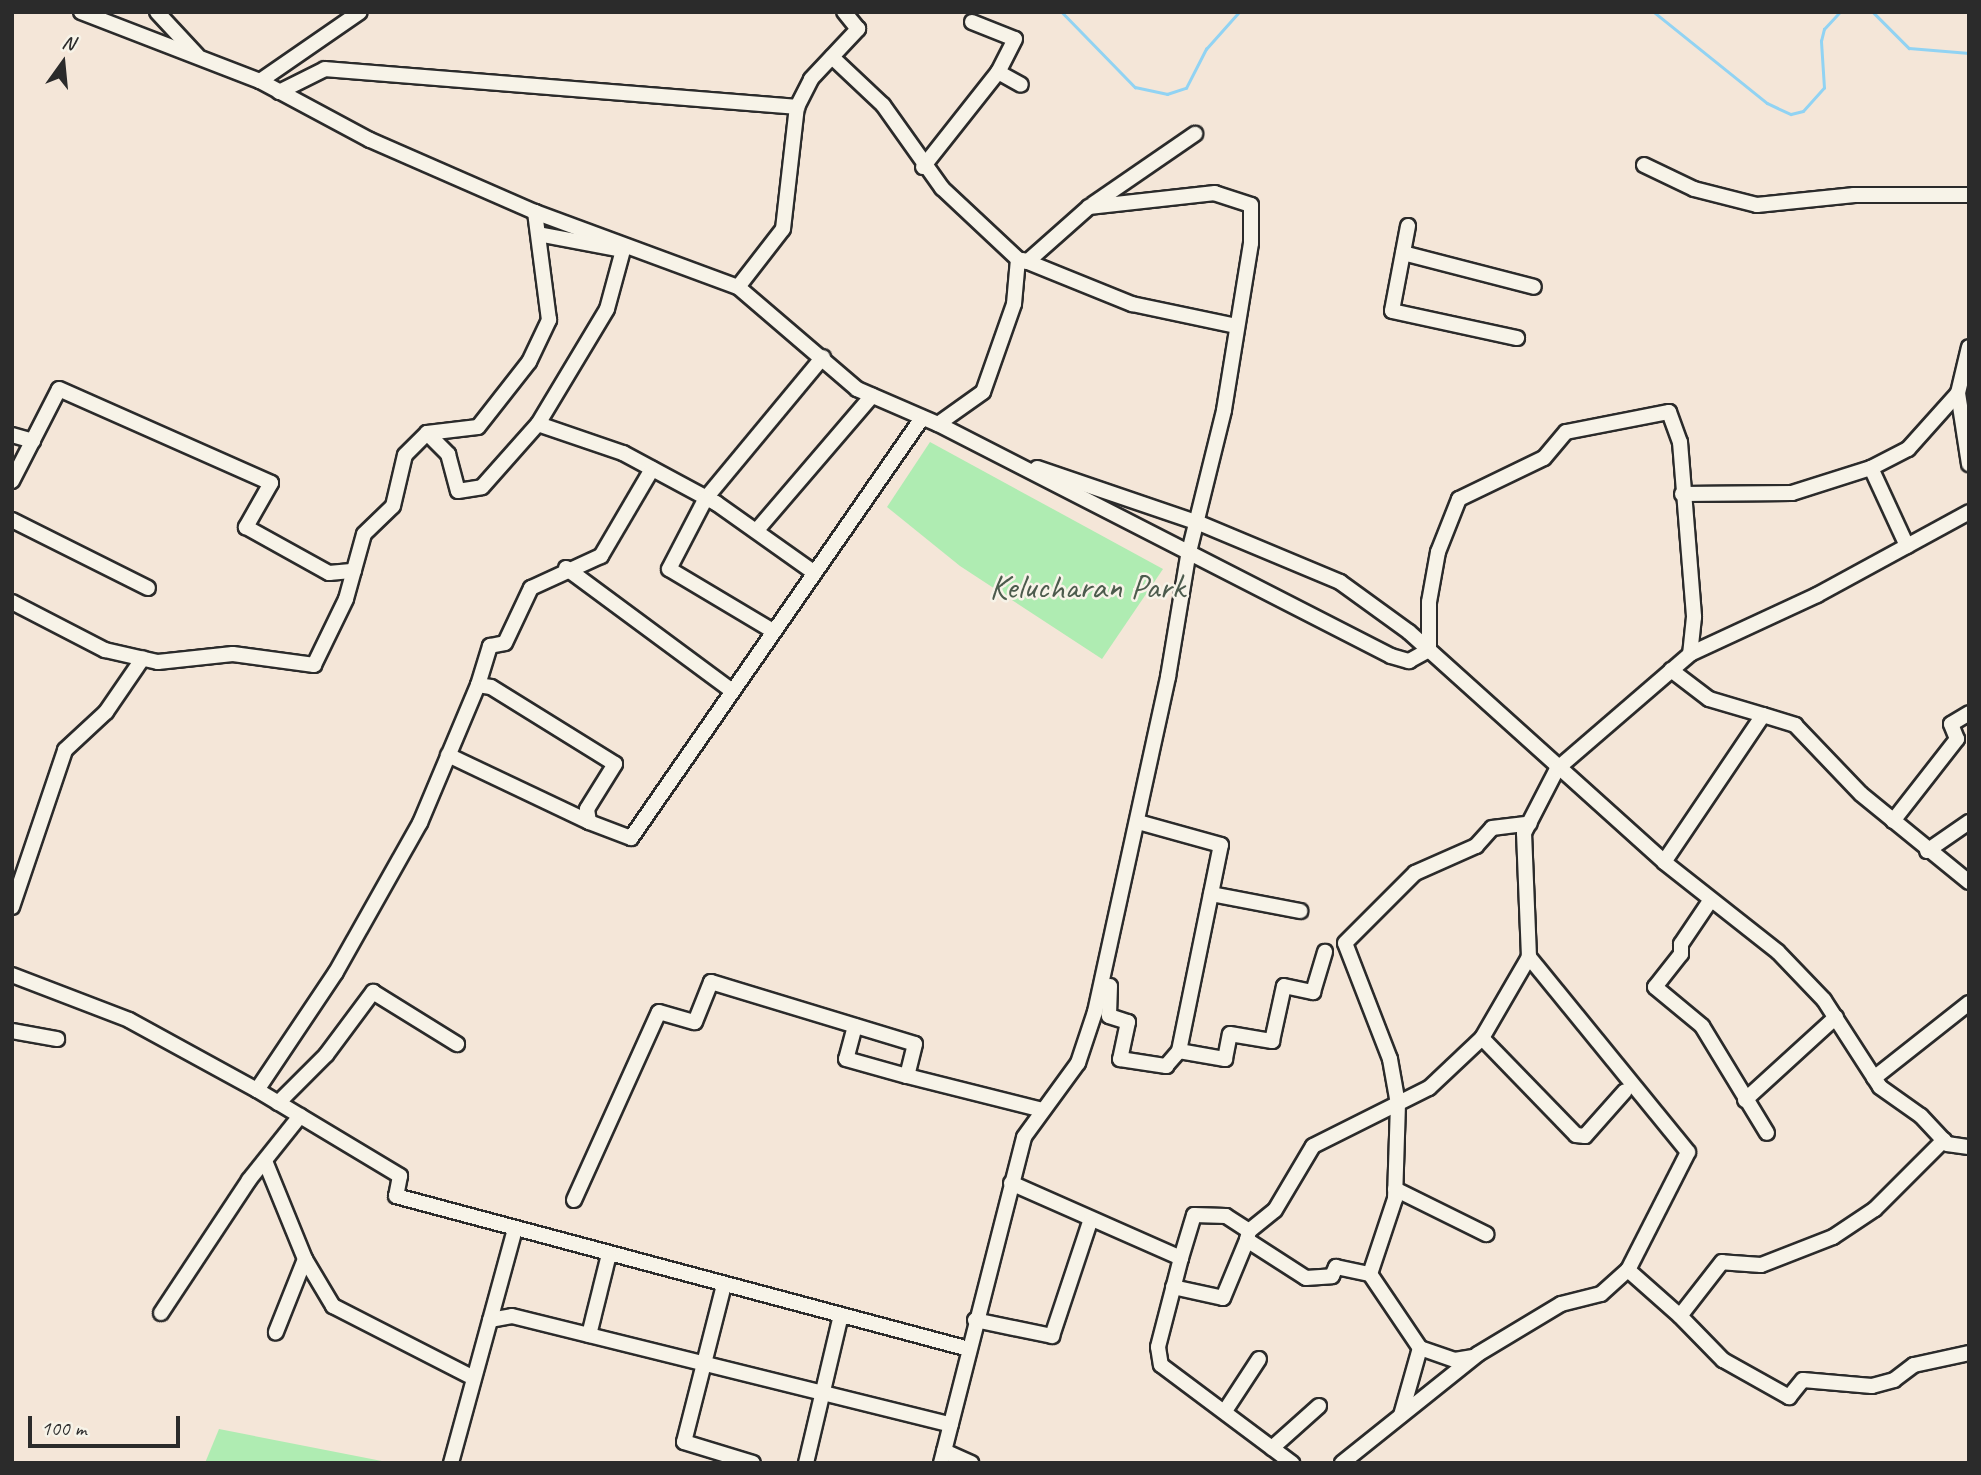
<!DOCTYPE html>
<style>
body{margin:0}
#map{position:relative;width:1981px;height:1475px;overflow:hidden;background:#f4e6d8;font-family:Caveat,sans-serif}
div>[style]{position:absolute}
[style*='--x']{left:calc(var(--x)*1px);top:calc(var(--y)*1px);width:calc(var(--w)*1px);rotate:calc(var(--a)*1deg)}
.green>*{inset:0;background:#afecb2}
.stream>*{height:2.5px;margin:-1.25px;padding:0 1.25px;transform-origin:1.25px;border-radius:1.25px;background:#91d3f3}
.roads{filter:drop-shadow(2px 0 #2b2b2b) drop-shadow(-2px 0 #2b2b2b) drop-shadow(0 2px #2b2b2b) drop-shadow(0 -2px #2b2b2b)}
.minor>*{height:14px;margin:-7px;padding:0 7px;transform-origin:7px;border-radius:7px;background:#f7f3e8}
span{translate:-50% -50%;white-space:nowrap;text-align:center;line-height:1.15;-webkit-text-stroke:5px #f7f3e8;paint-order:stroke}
.park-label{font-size:35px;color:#4c5b4d}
.frame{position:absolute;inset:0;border:14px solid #2b2b2b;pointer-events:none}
.north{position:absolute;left:28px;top:28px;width:70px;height:70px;-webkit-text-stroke:5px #f7f3e8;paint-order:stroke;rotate:15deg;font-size:19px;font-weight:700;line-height:28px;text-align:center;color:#2b2b2b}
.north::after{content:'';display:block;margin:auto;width:24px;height:32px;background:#2b2b2b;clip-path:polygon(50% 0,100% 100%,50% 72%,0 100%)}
.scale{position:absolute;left:28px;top:1416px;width:152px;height:32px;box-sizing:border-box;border:4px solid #2b2b2b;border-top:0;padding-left:9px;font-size:21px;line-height:24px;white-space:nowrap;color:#2b2b2b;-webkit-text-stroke:5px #f7f3e8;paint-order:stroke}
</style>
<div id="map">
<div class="green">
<i style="clip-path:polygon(930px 442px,1163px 569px,1102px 659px,960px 566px,887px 507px)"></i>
<i style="clip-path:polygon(219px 1429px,392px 1463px,205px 1463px)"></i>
</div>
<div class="stream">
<i style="--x:1062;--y:12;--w:105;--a:45.8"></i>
<i style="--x:1135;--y:87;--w:33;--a:12"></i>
<i style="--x:1167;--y:94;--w:20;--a:-18"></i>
<i style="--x:1186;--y:88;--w:44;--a:-62.9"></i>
<i style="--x:1206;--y:49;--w:50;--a:-48.3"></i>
<i style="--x:1654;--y:12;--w:145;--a:38.8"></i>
<i style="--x:1767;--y:103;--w:26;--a:25"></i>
<i style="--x:1791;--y:114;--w:12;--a:-14"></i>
<i style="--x:1803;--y:111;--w:31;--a:-48"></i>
<i style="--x:1824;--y:88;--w:47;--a:-93.7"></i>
<i style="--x:1821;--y:41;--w:12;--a:-76"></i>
<i style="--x:1824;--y:29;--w:23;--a:-47"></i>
<i style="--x:1873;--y:12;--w:51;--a:45"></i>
<i style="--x:1909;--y:48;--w:60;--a:4.8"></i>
</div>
<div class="roads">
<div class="minor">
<i style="--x:81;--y:12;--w:192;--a:21.1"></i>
<i style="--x:260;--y:81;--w:125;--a:28.2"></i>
<i style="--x:370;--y:140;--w:180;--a:23.6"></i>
<i style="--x:535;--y:212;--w:216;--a:20.3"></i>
<i style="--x:738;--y:287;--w:157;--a:40.6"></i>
<i style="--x:857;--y:389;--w:88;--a:23.4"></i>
<i style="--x:938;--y:424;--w:509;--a:27.12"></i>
<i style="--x:1391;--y:656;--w:19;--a:16"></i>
<i style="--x:1409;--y:661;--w:23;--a:-29"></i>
<i style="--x:157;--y:12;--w:59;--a:47.1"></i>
<i style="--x:972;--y:22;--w:46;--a:21.6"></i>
<i style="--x:1015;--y:39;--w:37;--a:117"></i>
<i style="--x:832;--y:57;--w:70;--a:43.3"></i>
<i style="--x:883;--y:105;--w:102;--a:54.6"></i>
<i style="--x:942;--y:188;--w:104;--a:43.1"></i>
<i style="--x:1018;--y:259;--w:45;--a:95.1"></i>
<i style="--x:1014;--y:304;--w:93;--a:109.4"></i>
<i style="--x:983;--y:392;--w:55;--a:144.6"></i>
<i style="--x:260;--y:81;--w:121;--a:-34.6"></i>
<i style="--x:279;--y:92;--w:51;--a:-26.6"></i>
<i style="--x:325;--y:69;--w:474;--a:4.6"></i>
<i style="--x:1644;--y:165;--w:55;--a:25.6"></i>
<i style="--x:1694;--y:189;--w:65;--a:14.3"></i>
<i style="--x:1757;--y:205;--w:98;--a:-5.9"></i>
<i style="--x:1854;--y:195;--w:115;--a:0"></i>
<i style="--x:923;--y:167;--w:121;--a:-51.7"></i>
<i style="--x:998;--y:72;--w:26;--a:29"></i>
<i style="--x:1093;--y:204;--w:124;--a:-34.5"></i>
<i style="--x:1408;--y:226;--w:86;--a:100.7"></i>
<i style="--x:1392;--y:311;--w:128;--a:12.2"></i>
<i style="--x:1403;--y:253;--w:135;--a:14.5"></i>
<i style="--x:1023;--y:260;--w:118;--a:22"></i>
<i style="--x:1132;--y:304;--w:106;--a:11.9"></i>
<i style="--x:738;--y:287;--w:73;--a:-52.2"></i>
<i style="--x:783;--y:229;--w:123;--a:-83.5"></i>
<i style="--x:797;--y:107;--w:31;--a:-63"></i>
<i style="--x:811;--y:79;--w:69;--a:-46.8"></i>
<i style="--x:858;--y:29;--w:22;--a:-129"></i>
<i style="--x:1958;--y:393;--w:72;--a:81.2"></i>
<i style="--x:538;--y:424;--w:90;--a:18.8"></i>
<i style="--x:623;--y:453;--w:106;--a:28.3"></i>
<i style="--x:716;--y:503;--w:121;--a:35.3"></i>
<i style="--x:427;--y:433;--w:30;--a:45"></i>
<i style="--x:448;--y:454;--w:38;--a:75"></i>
<i style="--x:458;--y:491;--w:24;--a:-9"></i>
<i style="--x:482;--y:487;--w:84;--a:-48.4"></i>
<i style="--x:538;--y:424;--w:134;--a:-59"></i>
<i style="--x:607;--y:309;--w:61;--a:-74.8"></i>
<i style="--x:623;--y:250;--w:86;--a:-169.3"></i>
<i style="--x:12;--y:435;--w:22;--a:16"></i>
<i style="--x:1037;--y:468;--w:171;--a:18.8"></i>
<i style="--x:1199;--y:523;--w:153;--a:22.7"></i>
<i style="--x:1340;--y:582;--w:85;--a:35.9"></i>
<i style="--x:1409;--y:632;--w:343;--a:42"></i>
<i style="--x:1664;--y:862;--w:177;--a:-56"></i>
<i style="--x:1763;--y:715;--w:34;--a:17"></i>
<i style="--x:1795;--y:725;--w:95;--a:46.3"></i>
<i style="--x:1861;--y:794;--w:139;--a:39.2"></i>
<i style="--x:1871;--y:468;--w:86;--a:65.2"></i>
<i style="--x:12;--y:481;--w:103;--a:-62.9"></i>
<i style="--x:59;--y:389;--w:232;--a:23.9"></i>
<i style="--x:271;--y:483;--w:51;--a:119.6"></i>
<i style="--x:246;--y:527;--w:95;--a:29"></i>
<i style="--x:329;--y:573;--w:25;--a:-5"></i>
<i style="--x:1682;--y:494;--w:110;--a:-0.5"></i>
<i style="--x:1792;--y:493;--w:83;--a:-17.6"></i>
<i style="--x:1871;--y:468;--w:42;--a:-27.2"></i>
<i style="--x:1908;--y:449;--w:75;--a:-48.2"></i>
<i style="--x:1958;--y:393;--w:47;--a:-76.6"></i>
<i style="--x:12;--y:520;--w:152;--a:26.6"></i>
<i style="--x:757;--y:530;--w:177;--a:-49.4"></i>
<i style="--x:566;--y:568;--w:205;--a:36.5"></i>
<i style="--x:12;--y:602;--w:105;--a:27.3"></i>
<i style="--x:105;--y:650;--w:54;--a:12.8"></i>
<i style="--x:158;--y:662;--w:75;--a:-6.1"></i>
<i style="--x:233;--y:654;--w:82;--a:7.7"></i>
<i style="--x:314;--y:665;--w:73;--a:-64.1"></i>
<i style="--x:346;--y:599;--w:67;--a:-74.5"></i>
<i style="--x:364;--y:534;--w:40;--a:-44"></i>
<i style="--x:393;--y:506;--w:52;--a:-76.8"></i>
<i style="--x:405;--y:455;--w:31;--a:-45"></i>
<i style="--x:427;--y:433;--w:51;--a:-6.7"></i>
<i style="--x:478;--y:427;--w:83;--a:-51.9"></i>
<i style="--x:529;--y:362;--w:47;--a:-64.5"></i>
<i style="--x:549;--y:320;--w:109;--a:-97.4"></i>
<i style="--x:773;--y:631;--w:121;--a:-149.2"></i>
<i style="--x:669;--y:569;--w:80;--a:-62.5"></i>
<i style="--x:706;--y:498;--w:183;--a:-50.3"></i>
<i style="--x:1429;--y:650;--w:48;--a:-90"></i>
<i style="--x:1429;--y:602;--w:51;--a:-79.8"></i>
<i style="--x:1438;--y:552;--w:57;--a:-68.4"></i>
<i style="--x:1459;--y:499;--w:94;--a:-25.8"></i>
<i style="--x:1544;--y:458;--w:34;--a:-50"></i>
<i style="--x:1566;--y:432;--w:105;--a:-11"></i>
<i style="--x:1669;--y:412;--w:32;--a:70"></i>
<i style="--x:1680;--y:442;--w:176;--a:85.4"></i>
<i style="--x:1694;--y:617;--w:37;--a:96"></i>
<i style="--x:1671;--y:670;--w:48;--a:37.3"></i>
<i style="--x:1709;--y:699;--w:56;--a:16.5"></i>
<i style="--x:478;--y:685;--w:41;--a:-72.9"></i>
<i style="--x:490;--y:646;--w:15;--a:-11"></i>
<i style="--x:505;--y:643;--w:61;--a:-64.7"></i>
<i style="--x:531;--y:588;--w:77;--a:-24.6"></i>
<i style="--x:601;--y:556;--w:101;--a:-59.6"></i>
<i style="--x:448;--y:755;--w:156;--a:25.4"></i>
<i style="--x:1893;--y:821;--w:104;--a:-52"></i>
<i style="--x:1957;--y:739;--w:16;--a:-112"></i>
<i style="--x:1951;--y:724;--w:21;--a:-31"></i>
<i style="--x:1927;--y:851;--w:51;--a:-34.6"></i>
<i style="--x:1664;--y:862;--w:145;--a:38.3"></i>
<i style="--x:1778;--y:952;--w:66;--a:46.2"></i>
<i style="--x:1824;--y:1000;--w:103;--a:57.2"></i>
<i style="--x:1880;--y:1087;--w:50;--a:35.3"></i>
<i style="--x:1921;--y:1116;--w:38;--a:47"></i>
<i style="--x:1947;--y:1144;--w:22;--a:8"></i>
<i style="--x:1211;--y:894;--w:91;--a:10.8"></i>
<i style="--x:1710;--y:901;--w:52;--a:124"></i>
<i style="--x:1681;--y:944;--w:10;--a:90"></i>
<i style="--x:1681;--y:954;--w:42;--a:128.2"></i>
<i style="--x:1655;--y:987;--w:61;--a:39.7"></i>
<i style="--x:1702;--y:1026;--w:125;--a:58.7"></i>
<i style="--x:12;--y:907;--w:166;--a:-71.3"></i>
<i style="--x:65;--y:750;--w:56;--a:-42.8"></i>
<i style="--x:106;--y:712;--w:65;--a:-55.6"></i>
<i style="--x:12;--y:975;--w:125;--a:21"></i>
<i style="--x:129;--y:1020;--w:146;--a:28.7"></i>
<i style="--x:257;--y:1090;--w:142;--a:-56.2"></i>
<i style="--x:336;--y:972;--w:171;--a:-60.6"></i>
<i style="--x:420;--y:823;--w:150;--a:-67.2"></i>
<i style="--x:478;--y:685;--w:13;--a:9"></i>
<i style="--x:491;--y:687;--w:146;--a:31.8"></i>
<i style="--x:615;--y:764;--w:53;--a:121.9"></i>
<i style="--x:587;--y:809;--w:13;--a:81"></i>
<i style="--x:589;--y:822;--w:45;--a:20.9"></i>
<i style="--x:631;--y:838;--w:511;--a:-55.28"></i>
<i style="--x:1110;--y:986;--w:30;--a:92"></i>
<i style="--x:1109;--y:1016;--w:20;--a:18"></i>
<i style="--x:1128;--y:1022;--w:38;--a:102"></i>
<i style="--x:1120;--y:1059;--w:47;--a:8.7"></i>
<i style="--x:1166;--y:1066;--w:20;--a:-49"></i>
<i style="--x:1179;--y:1051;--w:210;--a:-78.5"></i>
<i style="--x:1221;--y:845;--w:86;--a:-164.5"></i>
<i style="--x:855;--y:1026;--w:34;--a:105"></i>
<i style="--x:846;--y:1059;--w:63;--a:15.6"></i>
<i style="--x:12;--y:1031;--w:46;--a:10.1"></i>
<i style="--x:1482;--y:1038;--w:135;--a:45.9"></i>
<i style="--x:1576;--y:1135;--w:9;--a:6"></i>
<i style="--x:1585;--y:1136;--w:60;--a:-48.4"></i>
<i style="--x:1179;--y:1051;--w:47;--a:9.9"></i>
<i style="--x:1225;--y:1059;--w:25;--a:-79"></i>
<i style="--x:1230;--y:1034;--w:43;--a:9.5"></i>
<i style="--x:1272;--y:1041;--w:56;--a:-77.7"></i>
<i style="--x:1284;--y:986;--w:30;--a:12"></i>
<i style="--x:1313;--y:992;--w:42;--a:-73.3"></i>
<i style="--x:1874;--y:1078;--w:121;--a:-38.3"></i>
<i style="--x:257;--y:1090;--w:167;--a:31"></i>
<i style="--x:400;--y:1176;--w:20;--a:101"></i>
<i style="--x:396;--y:1196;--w:593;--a:14.95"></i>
<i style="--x:1745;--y:1100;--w:123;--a:-42.4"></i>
<i style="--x:278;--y:1103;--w:68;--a:-45"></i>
<i style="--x:326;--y:1055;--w:79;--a:-53.3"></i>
<i style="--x:373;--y:992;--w:99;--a:31.8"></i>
<i style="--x:1944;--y:1140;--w:98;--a:135"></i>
<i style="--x:1875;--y:1209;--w:50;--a:146.3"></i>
<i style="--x:1833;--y:1237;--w:77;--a:158.7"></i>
<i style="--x:1761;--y:1265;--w:39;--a:-176"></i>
<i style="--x:1722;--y:1262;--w:68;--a:127.9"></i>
<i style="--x:1680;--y:1316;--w:62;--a:45.7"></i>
<i style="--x:1723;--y:1360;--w:76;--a:29.3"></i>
<i style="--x:1789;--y:1397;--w:22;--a:-51"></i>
<i style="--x:1803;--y:1380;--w:69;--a:5"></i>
<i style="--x:1872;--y:1386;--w:23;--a:-15"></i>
<i style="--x:1894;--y:1380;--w:25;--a:-37"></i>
<i style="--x:1914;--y:1365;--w:56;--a:-12.3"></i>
<i style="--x:265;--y:1161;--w:106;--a:67.8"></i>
<i style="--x:305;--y:1259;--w:79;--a:111.7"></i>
<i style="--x:1011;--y:1183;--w:186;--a:23.8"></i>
<i style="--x:1181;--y:1258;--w:92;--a:104.5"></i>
<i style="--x:1158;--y:1347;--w:18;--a:81"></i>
<i style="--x:1161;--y:1365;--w:164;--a:36.8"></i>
<i style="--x:1395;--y:1189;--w:102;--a:26.3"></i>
<i style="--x:574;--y:1200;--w:206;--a:-65.7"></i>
<i style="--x:659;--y:1012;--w:37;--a:16"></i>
<i style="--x:695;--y:1022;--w:43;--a:-68.2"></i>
<i style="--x:711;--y:982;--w:213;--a:16.9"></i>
<i style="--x:915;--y:1044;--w:33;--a:104"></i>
<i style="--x:907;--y:1076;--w:139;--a:14.1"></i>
<i style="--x:1249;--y:1231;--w:9;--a:103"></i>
<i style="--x:1247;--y:1240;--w:70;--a:32.8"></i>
<i style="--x:1306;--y:1278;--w:26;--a:-4"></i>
<i style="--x:1332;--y:1276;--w:10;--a:-66"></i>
<i style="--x:1336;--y:1267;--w:35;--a:12"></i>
<i style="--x:1370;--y:1274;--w:79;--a:-71.6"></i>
<i style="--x:1395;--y:1199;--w:95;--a:-88.2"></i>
<i style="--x:1398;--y:1104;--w:46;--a:-100.1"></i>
<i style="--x:1390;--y:1059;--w:124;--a:-111.2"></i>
<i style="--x:1345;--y:943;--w:99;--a:-45"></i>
<i style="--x:1415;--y:873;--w:67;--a:-23.9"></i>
<i style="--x:1476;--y:846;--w:24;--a:-48"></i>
<i style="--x:1492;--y:828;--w:38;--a:-7"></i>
<i style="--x:1181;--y:1258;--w:45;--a:-73.2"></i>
<i style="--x:1194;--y:1215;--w:32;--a:2"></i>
<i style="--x:1226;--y:1216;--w:27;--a:33"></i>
<i style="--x:1249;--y:1231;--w:33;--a:-39"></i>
<i style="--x:1275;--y:1210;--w:74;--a:-59.3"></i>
<i style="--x:1313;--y:1146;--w:130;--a:-26.6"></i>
<i style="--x:1429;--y:1088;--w:73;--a:-43.3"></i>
<i style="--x:1482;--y:1038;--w:94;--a:-59.9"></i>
<i style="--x:305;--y:1259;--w:55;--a:59.2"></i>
<i style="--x:333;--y:1306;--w:158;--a:27.1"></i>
<i style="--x:1628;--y:1270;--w:69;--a:41.5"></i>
<i style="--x:1370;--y:1274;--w:89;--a:56"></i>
<i style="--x:1420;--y:1348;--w:70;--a:105.8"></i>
<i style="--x:724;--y:1285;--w:162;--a:104.3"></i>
<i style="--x:684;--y:1442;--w:72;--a:16.9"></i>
<i style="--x:1173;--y:1287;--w:51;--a:12.4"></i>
<i style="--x:1223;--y:1298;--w:63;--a:-67.5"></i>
<i style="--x:161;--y:1313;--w:159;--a:-56.5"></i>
<i style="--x:249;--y:1180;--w:82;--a:-51.4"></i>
<i style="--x:490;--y:1320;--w:22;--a:-10"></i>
<i style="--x:512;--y:1316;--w:452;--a:13.9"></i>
<i style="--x:975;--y:1320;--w:79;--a:11.7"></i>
<i style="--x:1052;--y:1336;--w:123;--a:-71.6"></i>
<i style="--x:589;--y:1335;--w:83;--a:-76.1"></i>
<i style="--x:1420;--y:1348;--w:37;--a:19"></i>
<i style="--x:1455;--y:1360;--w:17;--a:-10"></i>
<i style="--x:1225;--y:1411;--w:62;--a:-56.8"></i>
<i style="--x:1272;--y:1448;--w:63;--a:-41.8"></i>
<i style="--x:944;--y:1451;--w:30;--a:24"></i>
<i style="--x:451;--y:1463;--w:243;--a:-74.7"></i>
<i style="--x:806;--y:1463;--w:152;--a:-76.7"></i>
<i style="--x:941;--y:1463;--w:336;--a:-75.7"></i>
<i style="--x:1024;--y:1137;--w:92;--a:-53.9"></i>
<i style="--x:1078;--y:1063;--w:54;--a:-71.6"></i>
<i style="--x:1095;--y:1012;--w:343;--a:-77.7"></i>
<i style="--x:1168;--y:677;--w:123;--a:-80.6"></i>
<i style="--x:1188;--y:556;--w:150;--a:-76.1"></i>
<i style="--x:1224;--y:410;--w:169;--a:-80.8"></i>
<i style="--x:1251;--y:243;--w:38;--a:-90"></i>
<i style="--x:1251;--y:205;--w:38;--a:-162"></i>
<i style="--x:1215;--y:193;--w:127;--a:173.7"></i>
<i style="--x:1089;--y:207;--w:83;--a:138.4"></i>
<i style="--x:1342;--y:1463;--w:174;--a:-38.7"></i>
<i style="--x:1478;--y:1354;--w:97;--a:-31.1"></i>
<i style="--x:1561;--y:1304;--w:41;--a:-14"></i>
<i style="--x:1601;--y:1294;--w:36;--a:-42"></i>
<i style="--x:1628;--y:1270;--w:132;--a:-63"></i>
<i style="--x:1688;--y:1152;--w:252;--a:-129.2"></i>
<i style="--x:1529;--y:957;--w:124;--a:-92.3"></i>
<i style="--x:1524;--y:833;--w:72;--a:-62.7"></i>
<i style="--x:1557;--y:769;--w:176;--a:-40.8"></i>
<i style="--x:1690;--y:654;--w:140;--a:-24.9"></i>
<i style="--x:1817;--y:595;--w:173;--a:-28.6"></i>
</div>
</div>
<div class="park-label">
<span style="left:1087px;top:587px">Kelucharan Park</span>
</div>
<div class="frame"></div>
<div class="north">N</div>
<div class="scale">100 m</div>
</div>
